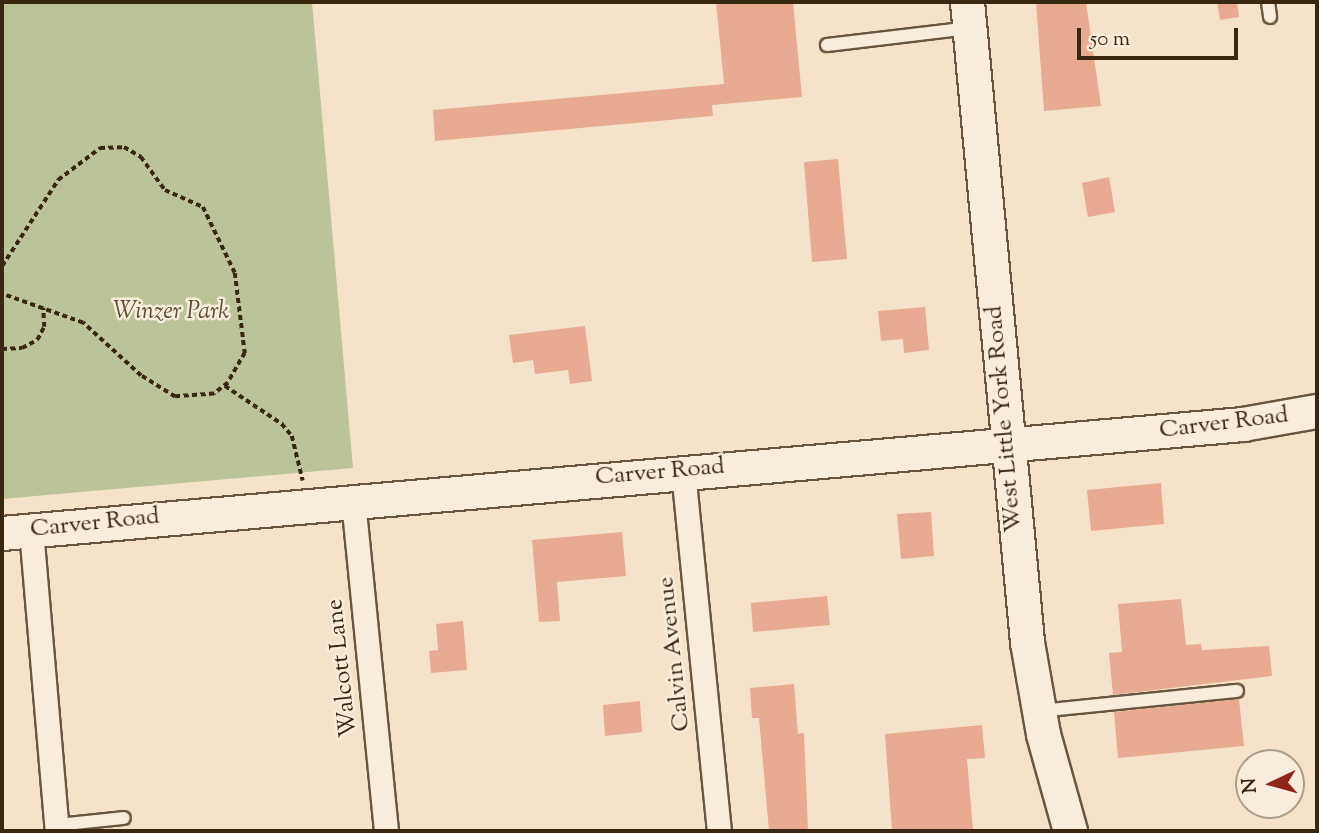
<!DOCTYPE html>
<style>
body{margin:0}
#map{position:relative;width:1319px;height:833px;overflow:hidden;background:#f4e3ca;font-family:"Sorts Mill Goudy",serif}
div>[style]{position:absolute}
[style*='--x']{left:calc(var(--x)*1px);top:calc(var(--y)*1px);width:calc(var(--w)*1px);rotate:calc(var(--a)*1deg)}
.green>*{inset:0;background:#bbc497}
.building>*{inset:0;background:#e9aa92}
.path>*{height:3.5px;margin-top:-1.75px;transform-origin:0;background:repeating-linear-gradient(90deg,#3a2712 0 5px,transparent 0 8.5px)}
.roads{filter:drop-shadow(2px 0 #685640) drop-shadow(-2px 0 #685640) drop-shadow(0 2px #685640) drop-shadow(0 -2px #685640)}
.lane>*{height:12px;margin:-6px;padding:0 6px;transform-origin:6px;border-radius:6px;background:#f8eddd}
.street>*{height:23px;margin:-11.5px;padding:0 11.5px;transform-origin:11.5px;border-radius:11.5px;background:#f8eddd}
.secondary>*{height:33px;margin:-16.5px;padding:0 16.5px;transform-origin:16.5px;border-radius:16.5px;background:#f8eddd}
span{translate:-50% -50%;white-space:nowrap;text-align:center;line-height:1.15;-webkit-text-stroke:5px #f8eddd;paint-order:stroke}
.park-label{font-size:24px;color:#5a4e33;font-style:italic}
.street-label{font-size:24px;color:#3a2712}
.frame{position:absolute;inset:0;border:4px solid #3a2712;pointer-events:none}
.north{position:absolute;left:1235px;top:749px;width:70px;height:70px;box-sizing:border-box;background:#f8eddd;border:2px solid #ac9e8c;border-radius:50%;rotate:265deg;font-size:19px;font-weight:700;line-height:28px;text-align:center;color:#3a2712}
.north::after{content:'';display:block;margin:auto;width:24px;height:32px;background:#8f2418;clip-path:polygon(50% 0,100% 100%,50% 72%,0 100%)}
.scale{position:absolute;left:1077px;top:28px;width:161px;height:32px;box-sizing:border-box;border:4px solid #3a2712;border-top:0;padding-left:9px;font-size:21px;line-height:24px;white-space:nowrap;color:#3a2712;-webkit-text-stroke:5px #f8eddd;paint-order:stroke}
</style>
<div id="map">
<div class="green">
<i style="clip-path:polygon(2px 2px,312px 2px,353px 468px,2px 499px)"></i>
</div>
<div class="building">
<i style="clip-path:polygon(716px 2px,793px 2px,802px 97px,712px 105px,713px 116px,435px 141px,433px 110px,724px 84px)"></i>
<i style="clip-path:polygon(1036px 2px,1086px 2px,1101px 106px,1044px 111px)"></i>
<i style="clip-path:polygon(1217px 2px,1237px 2px,1239px 17px,1220px 20px)"></i>
<i style="clip-path:polygon(838px 159px,847px 259px,812px 262px,804px 162px)"></i>
<i style="clip-path:polygon(1109px 177px,1115px 212px,1088px 217px,1082px 183px)"></i>
<i style="clip-path:polygon(925px 307px,929px 350px,904px 353px,903px 339px,881px 341px,878px 311px)"></i>
<i style="clip-path:polygon(585px 326px,592px 381px,570px 384px,568px 370px,535px 374px,533px 360px,513px 363px,509px 335px)"></i>
<i style="clip-path:polygon(1161px 483px,1164px 524px,1091px 531px,1087px 490px)"></i>
<i style="clip-path:polygon(931px 512px,934px 556px,901px 559px,897px 514px)"></i>
<i style="clip-path:polygon(622px 532px,626px 576px,557px 582px,560px 621px,539px 622px,532px 540px)"></i>
<i style="clip-path:polygon(827px 596px,830px 625px,753px 632px,751px 603px)"></i>
<i style="clip-path:polygon(1181px 599px,1186px 645px,1201px 644px,1202px 650px,1269px 646px,1272px 676px,1113px 695px,1109px 653px,1122px 652px,1118px 604px)"></i>
<i style="clip-path:polygon(463px 621px,467px 670px,431px 673px,429px 651px,438px 650px,436px 624px)"></i>
<i style="clip-path:polygon(794px 684px,798px 734px,804px 733px,808px 831px,769px 831px,759px 718px,752px 718px,750px 688px)"></i>
<i style="clip-path:polygon(1239px 699px,1244px 746px,1118px 758px,1114px 712px)"></i>
<i style="clip-path:polygon(640px 701px,642px 732px,605px 736px,603px 705px)"></i>
<i style="clip-path:polygon(982px 725px,985px 758px,967px 759px,973px 829px,892px 831px,885px 734px)"></i>
</div>
<div class="path">
<i style="--x:2;--y:266;--w:103;--a:-56.9"></i>
<i style="--x:58;--y:180;--w:53;--a:-37.3"></i>
<i style="--x:100;--y:148;--w:24;--a:-2"></i>
<i style="--x:124;--y:147;--w:20;--a:30"></i>
<i style="--x:141;--y:157;--w:41;--a:54"></i>
<i style="--x:165;--y:190;--w:42;--a:24.1"></i>
<i style="--x:203;--y:207;--w:73;--a:64.1"></i>
<i style="--x:235;--y:273;--w:81;--a:82.9"></i>
<i style="--x:245;--y:353;--w:34;--a:120"></i>
<i style="--x:228;--y:383;--w:18;--a:142"></i>
<i style="--x:214;--y:394;--w:39;--a:176"></i>
<i style="--x:175;--y:397;--w:40;--a:-148"></i>
<i style="--x:141;--y:376;--w:79;--a:-137.6"></i>
<i style="--x:83;--y:323;--w:86;--a:-160.3"></i>
<i style="--x:2;--y:349;--w:20;--a:-3"></i>
<i style="--x:22;--y:348;--w:17;--a:-28"></i>
<i style="--x:37;--y:340;--w:15;--a:-62"></i>
<i style="--x:44;--y:327;--w:19;--a:-93"></i>
<i style="--x:225;--y:386;--w:69;--a:33.7"></i>
<i style="--x:282;--y:424;--w:16;--a:50"></i>
<i style="--x:292;--y:436;--w:46;--a:76.3"></i>
</div>
<div class="roads">
<div class="lane">
<i style="--x:1268;--y:2;--w:15;--a:82"></i>
<i style="--x:827;--y:45;--w:143;--a:-6.8"></i>
<i style="--x:1039;--y:711;--w:199;--a:-5.8"></i>
<i style="--x:57;--y:825;--w:67;--a:-6"></i>
</div>
<div class="street">
<i style="--x:683;--y:471;--w:362;--a:84.3"></i>
<i style="--x:353;--y:500;--w:333;--a:84.3"></i>
<i style="--x:31;--y:530;--w:302;--a:85.1"></i>
</div>
<div class="secondary">
<i style="--x:967;--y:2;--w:643;--a:84.64"></i>
<i style="--x:1027;--y:642;--w:93;--a:80.1"></i>
<i style="--x:1043;--y:734;--w:101;--a:74.4"></i>
<i style="--x:2;--y:533;--w:1246;--a:-5.02"></i>
<i style="--x:1243;--y:424;--w:75;--a:-10"></i>
</div>
</div>
<div class="park-label">
<span style="left:171px;top:313px">Winzer Park</span>
</div>
<div class="street-label">
<span style="left:1005px;top:419px;rotate:-95deg">West Little York Road</span>
<span style="left:1224px;top:424px;rotate:-7deg">Carver Road</span>
<span style="left:660px;top:473px;rotate:-5deg">Carver Road</span>
<span style="left:95px;top:524px;rotate:-6deg">Carver Road</span>
<span style="left:675px;top:654px;rotate:-96deg">Calvin Avenue</span>
<span style="left:343px;top:668px;rotate:-96deg">Walcott Lane</span>
</div>
<div class="frame"></div>
<div class="north">N</div>
<div class="scale">50 m</div>
</div>
